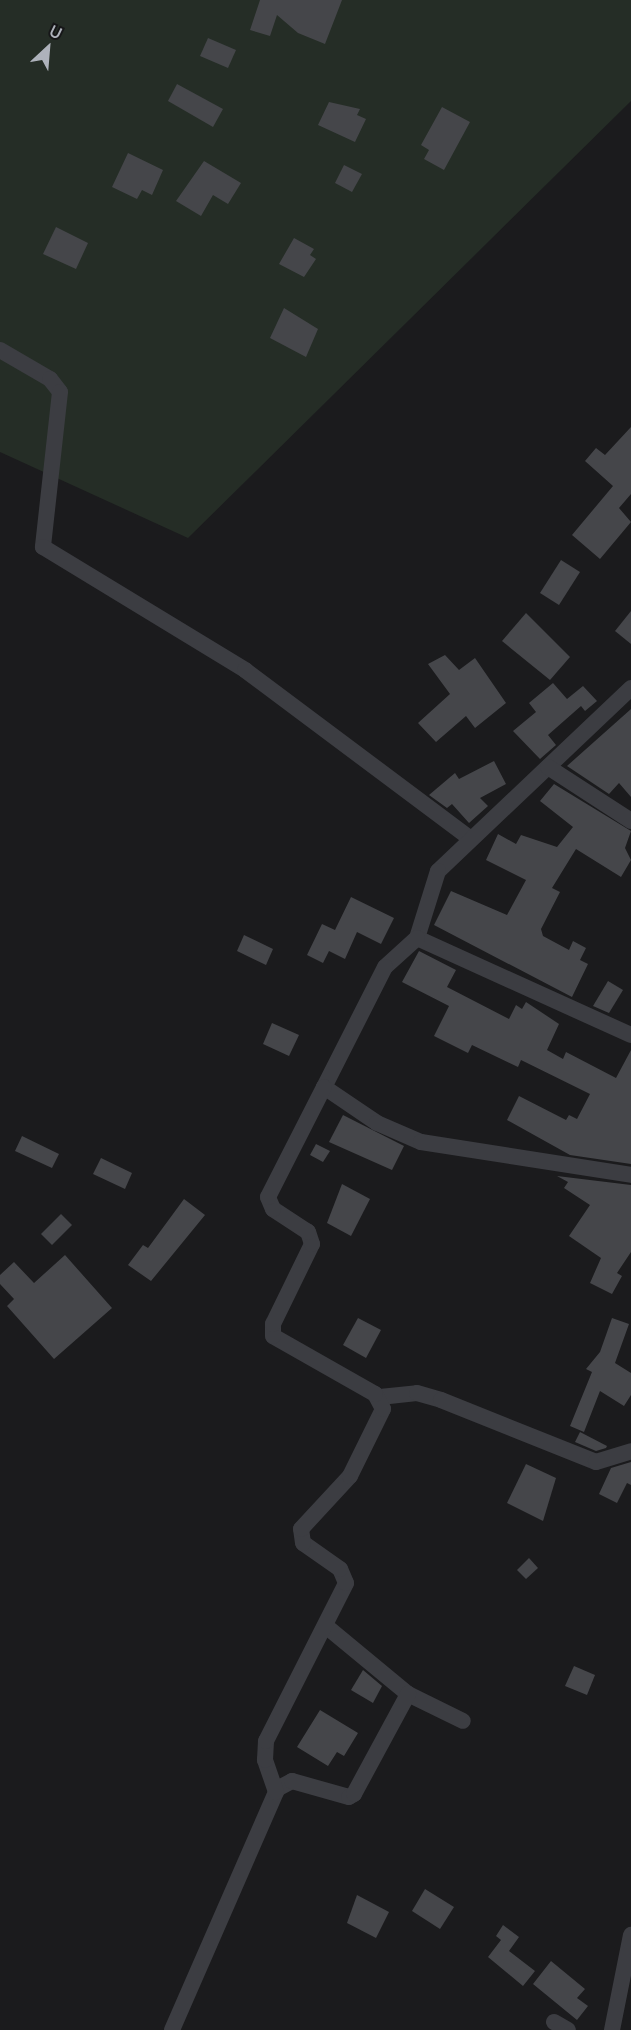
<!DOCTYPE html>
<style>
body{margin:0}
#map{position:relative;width:631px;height:2030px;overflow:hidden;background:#1b1b1d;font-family:Manrope,sans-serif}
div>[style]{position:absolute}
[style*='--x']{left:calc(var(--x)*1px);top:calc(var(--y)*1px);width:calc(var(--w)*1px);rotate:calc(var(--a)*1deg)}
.green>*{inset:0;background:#252d26}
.building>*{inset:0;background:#45464a}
.street>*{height:16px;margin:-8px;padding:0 8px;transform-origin:8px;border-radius:8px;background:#3c3d42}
span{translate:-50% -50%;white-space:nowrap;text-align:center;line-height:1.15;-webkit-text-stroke:5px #161618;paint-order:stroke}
.north{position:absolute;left:18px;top:18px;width:60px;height:60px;-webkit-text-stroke:4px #161618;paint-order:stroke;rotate:26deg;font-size:16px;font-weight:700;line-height:24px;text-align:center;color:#aeb2bb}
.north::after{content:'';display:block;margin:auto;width:21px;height:27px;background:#aeb2bb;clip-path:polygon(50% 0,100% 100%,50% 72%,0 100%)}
</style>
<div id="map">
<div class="green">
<i style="clip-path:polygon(0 0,631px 0,631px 101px,188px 538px,0 452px)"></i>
</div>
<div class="building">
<i style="clip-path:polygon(260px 0,342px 0,325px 44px,298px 33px,277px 15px,270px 36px,250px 30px)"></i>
<i style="clip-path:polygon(208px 38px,236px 50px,228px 68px,200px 56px)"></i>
<i style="clip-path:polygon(177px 84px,223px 109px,213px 127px,168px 101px)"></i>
<i style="clip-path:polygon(329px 102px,360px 109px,357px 115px,366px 119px,355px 142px,318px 125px)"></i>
<i style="clip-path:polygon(442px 107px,470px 122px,444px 170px,424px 159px,429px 150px,421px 145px)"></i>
<i style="clip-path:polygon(128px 153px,163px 170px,152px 195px,142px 190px,137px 199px,112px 187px)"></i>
<i style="clip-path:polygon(204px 161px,241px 183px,228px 204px,213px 195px,201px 216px,176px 201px)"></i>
<i style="clip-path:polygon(344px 165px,362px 174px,352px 192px,335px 183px)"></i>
<i style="clip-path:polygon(56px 227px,88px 243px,76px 269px,43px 254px)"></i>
<i style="clip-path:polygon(294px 238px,314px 249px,310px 255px,316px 259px,304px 277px,279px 264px)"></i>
<i style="clip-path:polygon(284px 308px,318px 329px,306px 357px,270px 338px)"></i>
<i style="clip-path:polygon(631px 427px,631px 494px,619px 508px,631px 522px,600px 559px,572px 535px,613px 486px,585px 461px,596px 448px,605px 455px)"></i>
<i style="clip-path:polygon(561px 560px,580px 572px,559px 605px,540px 593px)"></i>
<i style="clip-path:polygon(631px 611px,631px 644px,615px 631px)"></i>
<i style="clip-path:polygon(526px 613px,570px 657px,550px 680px,502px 641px)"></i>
<i style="clip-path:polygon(445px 655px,459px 670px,475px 658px,506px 703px,475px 728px,466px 716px,436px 742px,418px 723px,450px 694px,428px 664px)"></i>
<i style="clip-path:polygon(553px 683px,567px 699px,583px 686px,597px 701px,585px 711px,581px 706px,548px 735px,556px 745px,540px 759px,513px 731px,536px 712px,529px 703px)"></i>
<i style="clip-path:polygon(631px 709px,631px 797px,619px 783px,609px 794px,567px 766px)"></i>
<i style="clip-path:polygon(494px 761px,506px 784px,480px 798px,488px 806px,469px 823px,452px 804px,447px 808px,429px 795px,455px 773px,459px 779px)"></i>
<i style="clip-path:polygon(554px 784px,631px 831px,625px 848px,631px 860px,621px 877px,576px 849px,552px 888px,560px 892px,541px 929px,543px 936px,569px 950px,573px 941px,586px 948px,580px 960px,588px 964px,572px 997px,434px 925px,451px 891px,507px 915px,526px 880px,486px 860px,498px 834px,516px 844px,521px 835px,557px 847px,573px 827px,540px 801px)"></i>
<i style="clip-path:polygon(351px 897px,394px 918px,381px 944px,357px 932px,345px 959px,329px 951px,323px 963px,307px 955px,322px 924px,335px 930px)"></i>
<i style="clip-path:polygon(244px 935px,273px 949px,266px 965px,237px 951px)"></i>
<i style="clip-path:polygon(419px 951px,456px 970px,447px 987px,509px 1019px,516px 1005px,522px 1009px,526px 1002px,559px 1024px,547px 1050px,563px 1059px,566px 1052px,616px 1078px,631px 1050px,631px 1164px,570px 1155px,507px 1120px,519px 1096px,566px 1120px,569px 1115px,577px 1119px,590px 1094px,521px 1060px,518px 1067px,472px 1045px,468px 1053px,434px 1036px,449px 1006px,402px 982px)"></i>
<i style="clip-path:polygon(608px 981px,623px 990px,609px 1013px,593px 1006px)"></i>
<i style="clip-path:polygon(272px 1023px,299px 1035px,289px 1056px,263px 1044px)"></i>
<i style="clip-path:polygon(343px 1115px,404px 1146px,392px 1170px,329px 1142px)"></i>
<i style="clip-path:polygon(22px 1136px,59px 1154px,52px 1168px,15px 1151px)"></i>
<i style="clip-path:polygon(316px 1144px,330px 1151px,323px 1162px,310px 1155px)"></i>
<i style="clip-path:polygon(101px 1158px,132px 1173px,125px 1189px,93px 1174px)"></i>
<i style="clip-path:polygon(557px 1176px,631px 1185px,631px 1252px,617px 1273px,622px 1276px,612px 1294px,590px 1283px,601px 1258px,569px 1236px,590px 1205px,564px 1188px,568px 1182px)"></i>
<i style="clip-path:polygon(342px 1184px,370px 1199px,351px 1236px,327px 1223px)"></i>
<i style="clip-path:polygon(184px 1199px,205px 1215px,151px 1281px,128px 1265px,143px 1245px,148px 1248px)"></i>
<i style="clip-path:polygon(61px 1214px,72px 1225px,52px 1245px,41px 1234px)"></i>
<i style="clip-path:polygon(65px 1255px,112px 1308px,54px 1359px,7px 1306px,14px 1299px,0 1284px,0 1275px,14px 1262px,34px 1283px)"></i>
<i style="clip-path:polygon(358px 1318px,381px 1330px,366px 1358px,343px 1345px)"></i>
<i style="clip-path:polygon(612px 1318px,629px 1324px,615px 1363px,631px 1373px,631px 1395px,624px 1406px,600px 1391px,584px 1432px,570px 1426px,592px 1372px,586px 1369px,600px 1352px)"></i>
<i style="clip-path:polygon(580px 1432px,607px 1446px,606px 1448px,596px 1451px,575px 1442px)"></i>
<i style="clip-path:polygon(631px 1462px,631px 1485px,627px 1483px,617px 1503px,599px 1494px,611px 1468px)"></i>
<i style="clip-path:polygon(526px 1464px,556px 1478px,543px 1521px,507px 1503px)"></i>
<i style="clip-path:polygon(529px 1558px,538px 1568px,526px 1579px,517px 1570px)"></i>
<i style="clip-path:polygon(574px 1666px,595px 1675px,587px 1695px,565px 1686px)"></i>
<i style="clip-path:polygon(363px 1670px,382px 1686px,373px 1703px,351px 1690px)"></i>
<i style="clip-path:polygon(320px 1710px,358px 1733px,344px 1756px,337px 1752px,328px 1766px,297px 1747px)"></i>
<i style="clip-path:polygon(425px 1889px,454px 1907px,440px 1929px,412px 1911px)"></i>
<i style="clip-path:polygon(357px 1895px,389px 1912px,376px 1938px,347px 1923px)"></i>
<i style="clip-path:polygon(503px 1925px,519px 1937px,509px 1951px,535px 1971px,523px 1986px,488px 1957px,501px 1940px,496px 1936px)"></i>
<i style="clip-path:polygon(551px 1961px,585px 1989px,577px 1998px,588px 2006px,577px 2020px,533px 1984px)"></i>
</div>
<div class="street">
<i style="--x:0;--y:350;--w:58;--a:30.1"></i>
<i style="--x:50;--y:379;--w:16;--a:52"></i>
<i style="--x:60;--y:392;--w:156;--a:96.3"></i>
<i style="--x:43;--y:547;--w:237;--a:31.3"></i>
<i style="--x:245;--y:670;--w:279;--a:36.8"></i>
<i style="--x:631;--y:688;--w:266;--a:136.5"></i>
<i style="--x:438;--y:871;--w:70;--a:107.4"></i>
<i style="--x:417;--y:938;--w:235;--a:24.4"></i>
<i style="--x:548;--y:767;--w:99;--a:33"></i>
<i style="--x:417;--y:938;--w:43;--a:137.8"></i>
<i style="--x:385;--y:967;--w:135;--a:116.9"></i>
<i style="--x:324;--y:1087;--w:64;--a:34.2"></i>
<i style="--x:377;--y:1123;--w:48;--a:23.4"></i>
<i style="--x:421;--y:1142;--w:213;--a:8.9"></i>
<i style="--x:380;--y:1397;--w:37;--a:-6"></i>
<i style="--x:417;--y:1393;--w:25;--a:16"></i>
<i style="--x:441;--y:1400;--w:167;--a:21.8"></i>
<i style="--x:596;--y:1462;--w:37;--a:-17"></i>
<i style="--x:327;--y:1627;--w:105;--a:39.6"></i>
<i style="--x:408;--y:1694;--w:61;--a:26.1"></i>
<i style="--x:277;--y:1789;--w:17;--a:-28"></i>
<i style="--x:292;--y:1781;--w:59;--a:15.7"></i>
<i style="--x:349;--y:1797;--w:6;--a:-31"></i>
<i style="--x:354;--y:1794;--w:114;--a:-61.6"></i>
<i style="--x:554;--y:2022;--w:16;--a:30"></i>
<i style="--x:172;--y:2030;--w:260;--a:-66.4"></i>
<i style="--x:276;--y:1792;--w:34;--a:-109"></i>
<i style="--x:265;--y:1760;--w:19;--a:-87"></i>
<i style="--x:266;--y:1741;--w:177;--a:-63.1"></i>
<i style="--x:346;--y:1583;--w:15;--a:-113"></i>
<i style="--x:340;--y:1569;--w:45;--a:-144.9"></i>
<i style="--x:303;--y:1543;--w:14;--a:-98"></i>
<i style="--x:301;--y:1529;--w:72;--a:-47.2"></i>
<i style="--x:350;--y:1476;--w:75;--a:-63.8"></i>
<i style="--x:383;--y:1409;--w:17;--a:-118"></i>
<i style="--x:375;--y:1394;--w:117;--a:-150.4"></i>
<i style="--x:273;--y:1336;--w:12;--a:-90"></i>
<i style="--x:273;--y:1324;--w:89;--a:-64"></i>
<i style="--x:312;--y:1244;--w:13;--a:-108"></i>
<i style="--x:308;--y:1232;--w:42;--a:-146.7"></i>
<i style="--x:273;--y:1209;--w:13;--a:-113"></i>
<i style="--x:268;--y:1197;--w:123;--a:-63"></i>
<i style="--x:612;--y:2030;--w:97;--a:-78.7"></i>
</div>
<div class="north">U</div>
</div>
